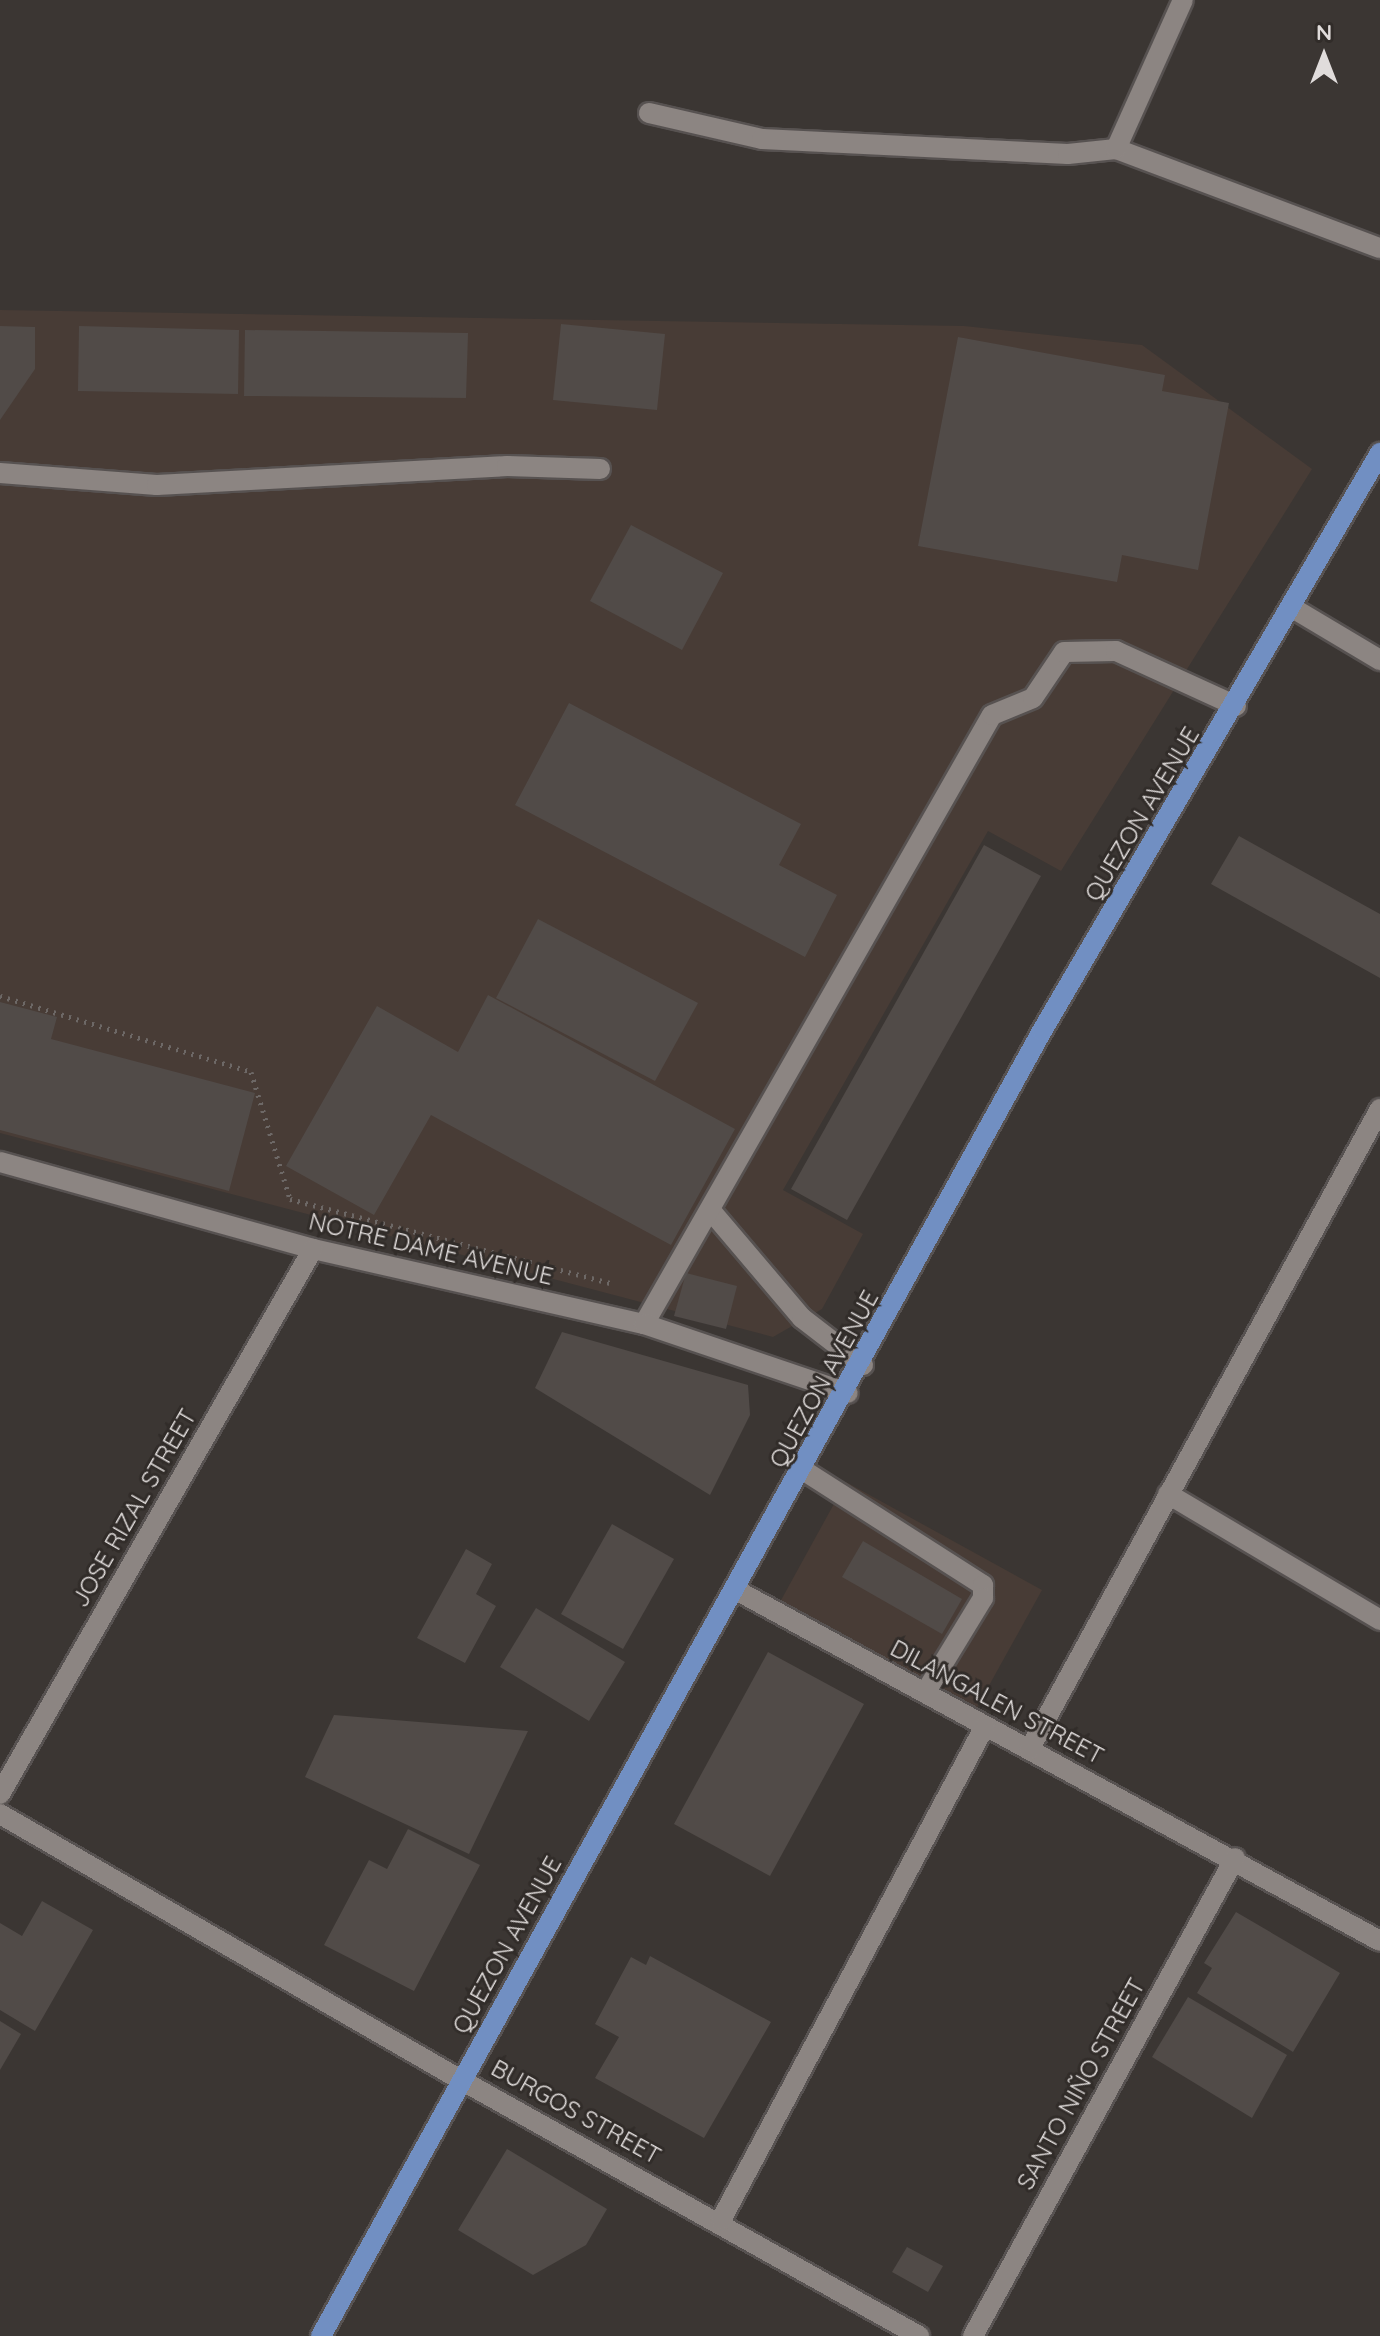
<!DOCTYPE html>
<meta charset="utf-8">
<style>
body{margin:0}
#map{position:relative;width:1380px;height:2336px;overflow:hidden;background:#3b3633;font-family:Quicksand,sans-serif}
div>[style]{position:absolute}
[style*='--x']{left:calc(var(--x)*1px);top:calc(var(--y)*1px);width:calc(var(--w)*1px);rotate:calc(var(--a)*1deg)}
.built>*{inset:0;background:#483c36}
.building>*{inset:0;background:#514b48}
.path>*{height:5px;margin-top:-2.5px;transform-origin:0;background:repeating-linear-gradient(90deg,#6d6866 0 2px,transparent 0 8px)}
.roads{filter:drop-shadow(2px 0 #575251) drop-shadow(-2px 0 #575251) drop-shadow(0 2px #575251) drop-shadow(0 -2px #575251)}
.service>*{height:20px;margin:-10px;padding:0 10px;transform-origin:10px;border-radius:10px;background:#8c8582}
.minor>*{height:20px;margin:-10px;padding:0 10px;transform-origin:10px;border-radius:10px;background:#8c8582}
.tertiary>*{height:20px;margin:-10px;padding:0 10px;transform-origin:10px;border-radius:10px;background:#8c8582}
.primary>*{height:20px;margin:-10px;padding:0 10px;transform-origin:10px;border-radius:10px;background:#718fc2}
span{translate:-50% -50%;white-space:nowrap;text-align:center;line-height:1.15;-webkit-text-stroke:6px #312c29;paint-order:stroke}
.street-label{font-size:24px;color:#e0dcdb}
.north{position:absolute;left:1284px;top:16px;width:80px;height:80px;-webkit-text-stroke:6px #312c29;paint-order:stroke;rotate:0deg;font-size:22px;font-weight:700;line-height:32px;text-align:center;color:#e0dcdb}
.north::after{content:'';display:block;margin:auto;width:28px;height:36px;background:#e0dcdb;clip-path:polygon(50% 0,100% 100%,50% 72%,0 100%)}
</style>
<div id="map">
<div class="built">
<i style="clip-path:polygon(0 310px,964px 326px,1142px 345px,1312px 469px,1061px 871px,988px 831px,783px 1190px,863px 1234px,822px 1309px,773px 1337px,0 1133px)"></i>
<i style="clip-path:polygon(846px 1482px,1042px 1590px,976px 1709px,780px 1602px)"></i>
</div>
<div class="building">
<i style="clip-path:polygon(561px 324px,665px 334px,657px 410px,553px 400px)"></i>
<i style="clip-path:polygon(0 326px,35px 327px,35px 369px,0 420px)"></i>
<i style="clip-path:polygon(79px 326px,239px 330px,238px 394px,78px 391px)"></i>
<i style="clip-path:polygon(245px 330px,468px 333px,466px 398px,244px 396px)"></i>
<i style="clip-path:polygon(958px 337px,1165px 375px,1162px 391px,1229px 403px,1198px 570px,1122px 555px,1117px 582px,918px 546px)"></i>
<i style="clip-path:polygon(631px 525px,723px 573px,682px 650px,590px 601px)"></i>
<i style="clip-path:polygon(569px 703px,801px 824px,779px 865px,837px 895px,805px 957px,515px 805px)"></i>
<i style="clip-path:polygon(1239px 836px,1380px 914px,1380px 978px,1211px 884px)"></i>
<i style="clip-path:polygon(984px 845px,1041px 876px,847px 1220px,791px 1189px)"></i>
<i style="clip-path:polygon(538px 919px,698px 1003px,655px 1081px,496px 998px)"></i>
<i style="clip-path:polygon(488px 995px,735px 1129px,671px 1245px,431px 1115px,374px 1215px,286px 1166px,377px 1006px,458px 1052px)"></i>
<i style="clip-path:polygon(0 1002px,57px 1017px,51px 1039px,255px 1093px,229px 1191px,0 1130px)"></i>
<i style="clip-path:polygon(686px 1273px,737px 1286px,726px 1329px,674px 1316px)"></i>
<i style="clip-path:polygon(562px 1332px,748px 1385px,750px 1415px,710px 1495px,535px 1388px)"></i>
<i style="clip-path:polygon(612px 1524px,674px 1559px,623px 1649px,561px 1614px)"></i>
<i style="clip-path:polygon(863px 1541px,962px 1599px,942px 1634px,842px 1577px)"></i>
<i style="clip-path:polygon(466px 1549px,492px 1564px,476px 1594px,496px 1606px,465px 1663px,417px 1638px)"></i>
<i style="clip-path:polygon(536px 1608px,625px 1662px,589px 1721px,500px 1667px)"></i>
<i style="clip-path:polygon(768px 1652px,864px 1704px,770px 1876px,674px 1824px)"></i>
<i style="clip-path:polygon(334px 1715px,528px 1731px,469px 1854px,305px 1777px)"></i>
<i style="clip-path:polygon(408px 1829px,480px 1865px,414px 1991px,324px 1945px,369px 1860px,387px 1869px)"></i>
<i style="clip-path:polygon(42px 1901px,93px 1930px,35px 2031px,0 2010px,0 1923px,22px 1936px)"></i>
<i style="clip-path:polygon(1236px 1912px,1340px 1973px,1293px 2052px,1197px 1993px,1212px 1968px,1204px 1963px)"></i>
<i style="clip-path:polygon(650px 1956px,771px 2022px,704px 2138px,595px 2078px,619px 2037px,595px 2024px,631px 1957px,646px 1965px)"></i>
<i style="clip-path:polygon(1188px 1997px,1287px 2055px,1252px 2118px,1152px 2057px)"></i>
<i style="clip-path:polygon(0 2021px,21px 2034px,0 2070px)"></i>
<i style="clip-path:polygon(507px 2149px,607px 2209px,586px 2245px,533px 2275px,458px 2230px)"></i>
<i style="clip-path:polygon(907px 2247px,943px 2266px,928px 2292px,892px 2272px)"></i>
</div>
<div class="path">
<i style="--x:0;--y:996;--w:262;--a:16.8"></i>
<i style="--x:251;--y:1072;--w:133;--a:72.9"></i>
<i style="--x:290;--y:1199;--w:335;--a:14.7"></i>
</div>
<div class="roads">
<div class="service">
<i style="--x:649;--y:113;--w:116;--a:13"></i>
<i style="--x:0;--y:473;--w:157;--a:4.4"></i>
<i style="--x:157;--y:485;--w:351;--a:-3.1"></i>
<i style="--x:507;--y:466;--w:93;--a:1.8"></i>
<i style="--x:712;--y:1212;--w:139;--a:49.7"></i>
<i style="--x:802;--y:1318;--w:77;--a:37.6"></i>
<i style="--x:644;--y:1324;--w:701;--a:-60.26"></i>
<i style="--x:992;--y:715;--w:44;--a:-22.5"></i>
<i style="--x:1033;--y:698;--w:55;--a:-56"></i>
<i style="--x:1064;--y:652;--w:52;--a:-1.1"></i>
<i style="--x:1116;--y:651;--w:132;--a:24.6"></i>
<i style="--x:803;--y:1470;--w:214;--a:32.6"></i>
<i style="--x:983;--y:1585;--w:13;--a:90"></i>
<i style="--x:983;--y:1598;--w:111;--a:121.4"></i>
</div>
<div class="minor">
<i style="--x:762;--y:139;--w:306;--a:2.8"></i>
<i style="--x:1068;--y:154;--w:48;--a:-5.9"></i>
<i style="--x:1116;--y:149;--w:282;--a:20.6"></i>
<i style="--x:1116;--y:149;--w:163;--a:-65.8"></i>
<i style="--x:1291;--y:607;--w:104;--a:30.8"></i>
<i style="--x:0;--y:1162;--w:325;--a:15.5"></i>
<i style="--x:313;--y:1249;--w:339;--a:12.8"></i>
<i style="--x:644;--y:1324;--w:215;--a:18.7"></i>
<i style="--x:1168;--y:1494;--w:247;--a:30.7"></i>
<i style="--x:736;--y:1590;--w:733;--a:28.59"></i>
<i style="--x:1029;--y:1750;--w:731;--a:-61.3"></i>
<i style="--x:0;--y:1794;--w:628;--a:-60.13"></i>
<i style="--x:461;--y:2080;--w:525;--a:29.2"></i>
<i style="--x:721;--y:2220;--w:560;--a:-61.88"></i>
<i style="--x:973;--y:2336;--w:545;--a:-61.27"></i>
</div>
<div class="tertiary">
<i style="--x:0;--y:1814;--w:532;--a:29.99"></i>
</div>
<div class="primary">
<i style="--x:321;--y:2336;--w:1491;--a:-61.08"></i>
<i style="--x:1042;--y:1031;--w:670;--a:-59.68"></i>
</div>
</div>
<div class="street-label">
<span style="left:1142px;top:814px;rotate:-59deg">QUEZON AVENUE</span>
<span style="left:431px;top:1249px;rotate:13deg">NOTRE DAME AVENUE</span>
<span style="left:824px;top:1379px;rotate:-61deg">QUEZON AVENUE</span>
<span style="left:134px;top:1508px;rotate:-60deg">JOSE RIZAL STREET</span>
<span style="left:997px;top:1702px;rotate:28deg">DILANGALEN STREET</span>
<span style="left:507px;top:1945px;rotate:-61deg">QUEZON AVENUE</span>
<span style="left:1081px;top:2084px;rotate:-61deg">SANTO NIÑO STREET</span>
<span style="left:576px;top:2112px;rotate:29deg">BURGOS STREET</span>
</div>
<div class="north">N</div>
</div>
